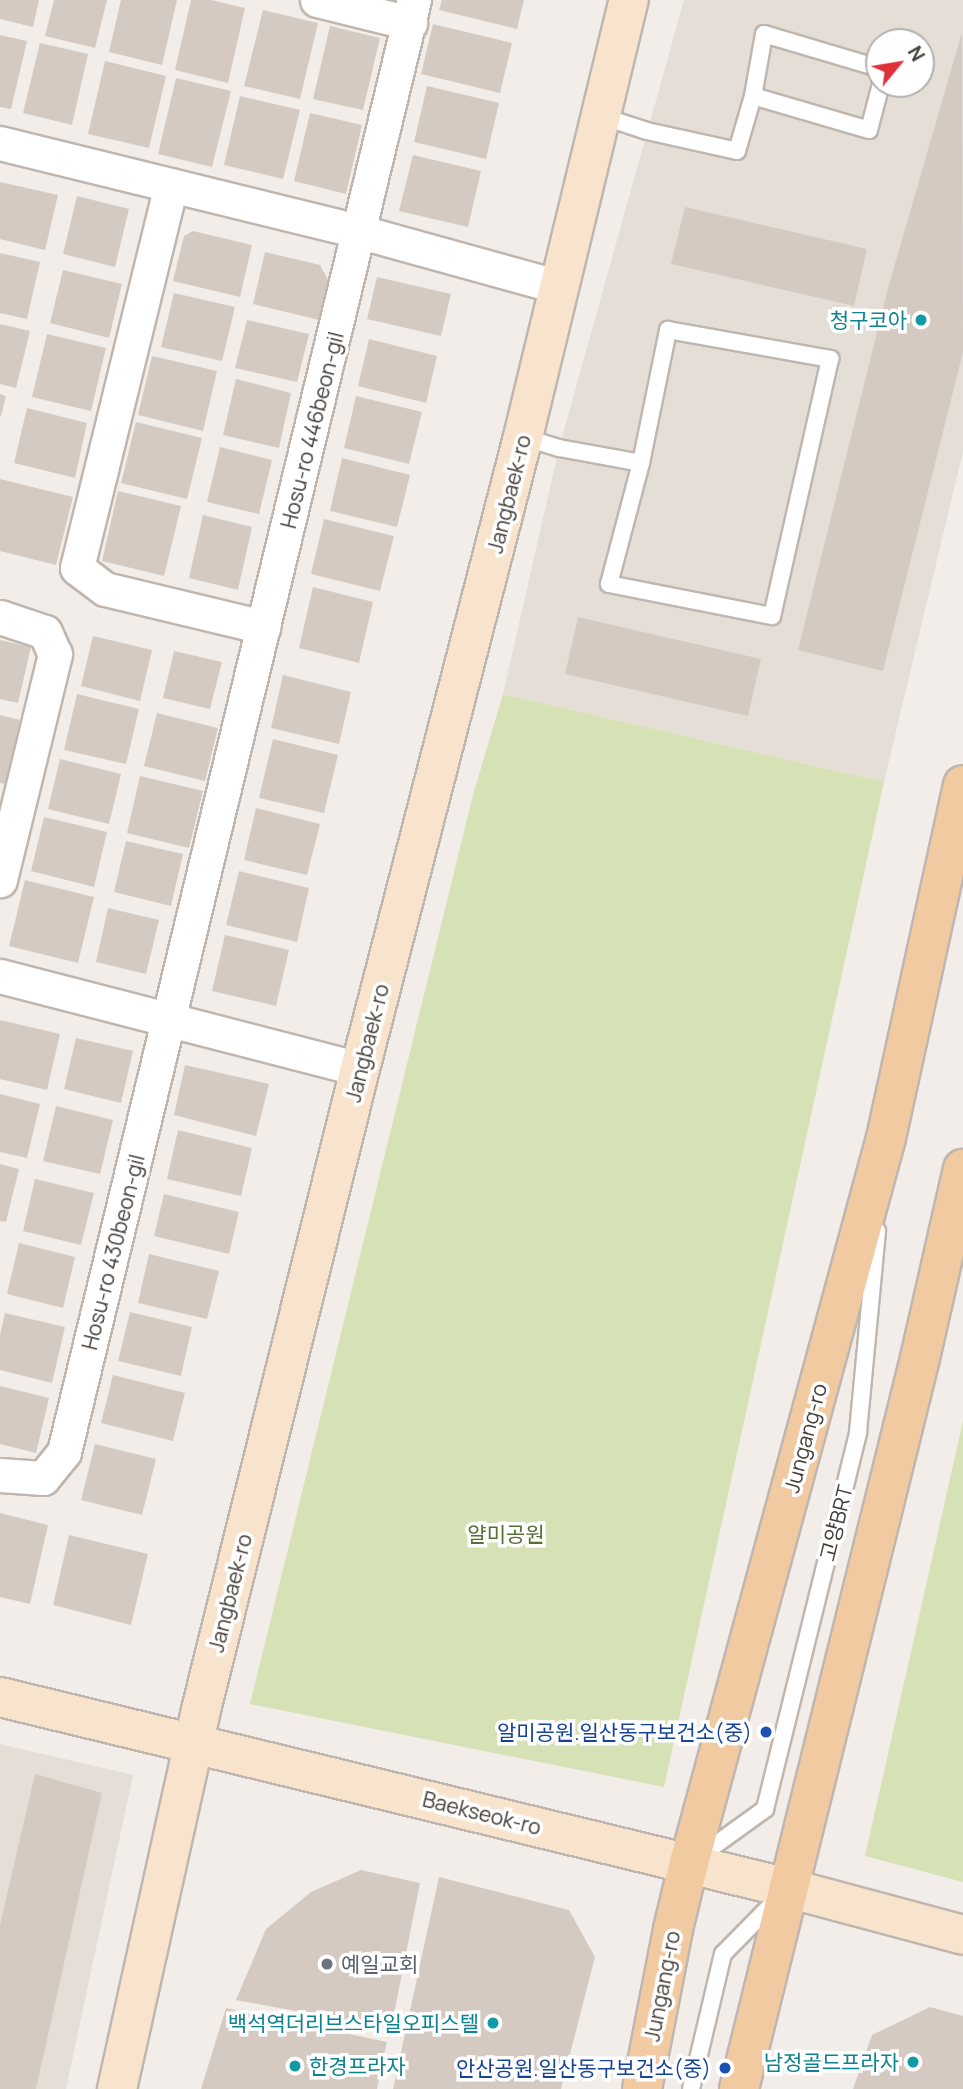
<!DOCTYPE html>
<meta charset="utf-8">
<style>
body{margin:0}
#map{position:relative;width:963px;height:2089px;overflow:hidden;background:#f2ede8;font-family:Manrope,"Noto Sans KR",sans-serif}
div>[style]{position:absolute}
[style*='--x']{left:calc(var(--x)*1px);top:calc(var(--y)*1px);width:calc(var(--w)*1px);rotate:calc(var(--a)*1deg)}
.residential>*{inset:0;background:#e5ded7}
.green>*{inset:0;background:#d7e1b6}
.building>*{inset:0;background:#d5cac2}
.roads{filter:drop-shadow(2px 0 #bfb6af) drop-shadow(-2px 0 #bfb6af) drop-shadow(0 2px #bfb6af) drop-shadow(0 -2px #bfb6af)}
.lane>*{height:16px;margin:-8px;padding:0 8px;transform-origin:8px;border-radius:8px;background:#fff}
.street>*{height:33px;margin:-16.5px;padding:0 16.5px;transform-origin:16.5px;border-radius:16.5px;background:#fff}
.secondary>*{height:38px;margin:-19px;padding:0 19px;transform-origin:19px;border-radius:19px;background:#f8e4cc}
.primary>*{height:38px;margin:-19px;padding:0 19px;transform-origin:19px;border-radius:19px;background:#f2caa1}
.dots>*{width:19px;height:19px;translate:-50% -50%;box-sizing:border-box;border:4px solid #fff;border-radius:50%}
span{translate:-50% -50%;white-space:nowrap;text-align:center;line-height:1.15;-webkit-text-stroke:7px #fff;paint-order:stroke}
.culture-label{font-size:21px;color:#0d838f}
.right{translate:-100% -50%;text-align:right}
.left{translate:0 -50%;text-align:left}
.street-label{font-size:21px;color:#443d38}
.park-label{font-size:21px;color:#566f32}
.transit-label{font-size:21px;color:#164399}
.worship-label{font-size:21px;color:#5b616d}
.north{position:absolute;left:865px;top:28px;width:70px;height:70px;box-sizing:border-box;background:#fff;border:2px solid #b4b1af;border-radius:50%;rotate:60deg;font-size:19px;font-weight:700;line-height:28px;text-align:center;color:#443d38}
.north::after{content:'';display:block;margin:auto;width:24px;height:32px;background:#e0313b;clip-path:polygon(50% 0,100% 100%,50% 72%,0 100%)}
</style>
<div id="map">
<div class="residential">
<i style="clip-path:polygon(evenodd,684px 0,963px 0,963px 451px,884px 782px,503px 694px,559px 448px,684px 0,879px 42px,921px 42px,921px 84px,879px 84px,879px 42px)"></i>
<i style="clip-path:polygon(0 1744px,133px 1775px,66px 2089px,0 2089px)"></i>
</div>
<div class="green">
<i style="clip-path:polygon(503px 694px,884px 782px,664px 1787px,250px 1704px,473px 795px)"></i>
<i style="clip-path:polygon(963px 1421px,963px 1882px,865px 1856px)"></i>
</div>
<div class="building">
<i style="clip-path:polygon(0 0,39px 0,33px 27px,0 19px)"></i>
<i style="clip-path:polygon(54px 0,107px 0,95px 48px,45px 36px)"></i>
<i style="clip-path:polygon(121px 0,177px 0,162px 65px,109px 52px)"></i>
<i style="clip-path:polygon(191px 0,211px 0,245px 8px,228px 83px,175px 70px)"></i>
<i style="clip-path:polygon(442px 0,524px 0,517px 29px,439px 10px)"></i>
<i style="clip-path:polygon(263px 10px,318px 23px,300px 99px,244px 86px)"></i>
<i style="clip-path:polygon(433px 24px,512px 43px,500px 93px,421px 74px)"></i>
<i style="clip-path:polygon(330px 26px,380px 38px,363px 110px,313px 99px)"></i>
<i style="clip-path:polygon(962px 32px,963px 352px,883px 671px,798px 650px,888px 288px)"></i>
<i style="clip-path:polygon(0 35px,27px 41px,11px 109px,0 107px)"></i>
<i style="clip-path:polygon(40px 43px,88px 54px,72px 125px,23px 113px)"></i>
<i style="clip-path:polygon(105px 61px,166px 76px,149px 148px,88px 134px)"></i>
<i style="clip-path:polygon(176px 78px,231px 91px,212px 167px,158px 154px)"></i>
<i style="clip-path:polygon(427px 86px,499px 103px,486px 159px,414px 142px)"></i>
<i style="clip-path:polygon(240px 96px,300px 110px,283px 179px,224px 165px)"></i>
<i style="clip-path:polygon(310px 113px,362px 125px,346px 194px,294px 181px)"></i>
<i style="clip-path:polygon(413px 155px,481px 171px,468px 227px,399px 211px)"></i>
<i style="clip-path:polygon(0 182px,58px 195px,45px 250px,0 239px)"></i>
<i style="clip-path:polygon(77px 196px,129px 209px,115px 267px,63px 254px)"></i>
<i style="clip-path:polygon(685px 207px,867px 249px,854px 306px,671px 264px)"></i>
<i style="clip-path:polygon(193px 231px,252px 245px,240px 297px,173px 281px,184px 236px)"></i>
<i style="clip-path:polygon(265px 252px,320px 265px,328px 280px,319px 320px,253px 304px)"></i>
<i style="clip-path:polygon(0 253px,40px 262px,27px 319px,0 313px)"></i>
<i style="clip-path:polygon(63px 270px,122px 284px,109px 338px,50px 323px)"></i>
<i style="clip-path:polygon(377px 277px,451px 294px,441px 336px,367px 319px)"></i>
<i style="clip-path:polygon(174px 293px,235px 307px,222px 361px,161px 347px)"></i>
<i style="clip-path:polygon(247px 320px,309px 334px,297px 382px,235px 368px)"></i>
<i style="clip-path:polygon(0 324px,30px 331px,16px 388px,0 384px)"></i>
<i style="clip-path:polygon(47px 334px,106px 348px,91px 411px,32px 397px)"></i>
<i style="clip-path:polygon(369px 339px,437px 356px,426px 403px,358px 386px)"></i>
<i style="clip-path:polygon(152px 356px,217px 371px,203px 431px,138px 415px)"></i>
<i style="clip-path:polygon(236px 379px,291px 393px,279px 448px,223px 435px)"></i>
<i style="clip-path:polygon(0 394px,6px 396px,1px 416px,0 416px)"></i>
<i style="clip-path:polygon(356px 396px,422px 412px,409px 464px,344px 448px)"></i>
<i style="clip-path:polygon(27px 408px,87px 423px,75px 478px,14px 463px)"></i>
<i style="clip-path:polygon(136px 422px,202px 438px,187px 499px,121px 483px)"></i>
<i style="clip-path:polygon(220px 447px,272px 460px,259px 514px,207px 502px)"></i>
<i style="clip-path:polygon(342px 458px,410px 475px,397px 527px,330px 511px)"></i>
<i style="clip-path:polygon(0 479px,73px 497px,56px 565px,0 551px)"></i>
<i style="clip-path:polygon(118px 491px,181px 506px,164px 576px,102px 561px)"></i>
<i style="clip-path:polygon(203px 515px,252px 527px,238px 590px,189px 578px)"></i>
<i style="clip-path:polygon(324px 519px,394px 536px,380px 591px,311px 574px)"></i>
<i style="clip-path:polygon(313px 587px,373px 602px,359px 663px,299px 648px)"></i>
<i style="clip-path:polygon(578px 617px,761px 659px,748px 716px,565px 674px)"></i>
<i style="clip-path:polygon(93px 636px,152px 650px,140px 701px,81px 686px)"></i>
<i style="clip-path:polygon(0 640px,31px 647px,18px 703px,0 699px)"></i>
<i style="clip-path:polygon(174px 651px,222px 662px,210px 709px,163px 698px)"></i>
<i style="clip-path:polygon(283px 675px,351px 692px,339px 744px,271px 728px)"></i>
<i style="clip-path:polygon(77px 694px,139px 709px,126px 764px,64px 750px)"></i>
<i style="clip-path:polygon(157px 713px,218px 728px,205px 781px,144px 766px)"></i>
<i style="clip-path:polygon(0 715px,20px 720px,5px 784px,0 783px)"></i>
<i style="clip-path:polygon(273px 739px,338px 755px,324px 813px,259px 798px)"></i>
<i style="clip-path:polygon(60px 759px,121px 774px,109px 824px,48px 809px)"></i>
<i style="clip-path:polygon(140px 776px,203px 791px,189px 848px,127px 833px)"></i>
<i style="clip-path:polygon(256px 808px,320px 824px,307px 875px,244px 860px)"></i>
<i style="clip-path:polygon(44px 817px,107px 832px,94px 887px,31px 871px)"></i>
<i style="clip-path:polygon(126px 841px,183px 854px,171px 906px,114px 892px)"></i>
<i style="clip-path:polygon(239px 871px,309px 888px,297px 942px,226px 925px)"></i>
<i style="clip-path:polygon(25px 880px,94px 897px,78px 963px,9px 946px)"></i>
<i style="clip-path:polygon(108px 908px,159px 920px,146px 974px,96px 962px)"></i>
<i style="clip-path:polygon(225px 935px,289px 950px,276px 1006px,212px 991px)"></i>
<i style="clip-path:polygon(0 1020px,60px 1034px,47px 1090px,0 1079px)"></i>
<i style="clip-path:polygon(76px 1038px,133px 1051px,121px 1103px,64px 1089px)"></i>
<i style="clip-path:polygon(185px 1065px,269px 1084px,256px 1136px,174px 1115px)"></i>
<i style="clip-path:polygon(0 1094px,40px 1104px,27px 1158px,0 1152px)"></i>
<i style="clip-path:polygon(56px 1106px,113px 1120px,100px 1174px,43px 1161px)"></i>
<i style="clip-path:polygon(178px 1130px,252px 1148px,241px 1196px,167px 1179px)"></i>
<i style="clip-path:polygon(0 1164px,19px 1169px,6px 1222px,0 1221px)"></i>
<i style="clip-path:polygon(35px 1179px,94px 1193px,81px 1245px,23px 1231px)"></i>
<i style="clip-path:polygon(164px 1194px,239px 1212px,229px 1254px,154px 1236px)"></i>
<i style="clip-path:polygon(19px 1243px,75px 1257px,63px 1308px,7px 1294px)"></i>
<i style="clip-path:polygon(149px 1254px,219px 1271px,207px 1319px,138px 1303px)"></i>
<i style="clip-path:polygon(130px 1312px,192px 1327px,181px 1376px,118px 1361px)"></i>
<i style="clip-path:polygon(5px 1313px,65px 1327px,52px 1383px,0 1370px,0 1335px)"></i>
<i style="clip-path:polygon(113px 1375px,185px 1393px,173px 1441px,101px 1423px)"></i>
<i style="clip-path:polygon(0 1386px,49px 1398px,36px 1453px,0 1444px)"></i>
<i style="clip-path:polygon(95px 1444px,156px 1459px,142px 1515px,81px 1500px)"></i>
<i style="clip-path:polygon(0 1513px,48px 1525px,30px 1604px,0 1597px)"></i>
<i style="clip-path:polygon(69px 1535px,148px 1554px,131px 1625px,53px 1605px)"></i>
<i style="clip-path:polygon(35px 1774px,102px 1793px,36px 2089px,0 2089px,0 1925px)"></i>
<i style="clip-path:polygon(361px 1870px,420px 1883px,391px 2029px,236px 2000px,266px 1929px,311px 1892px)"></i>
<i style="clip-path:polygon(439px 1877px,569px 1910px,595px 1957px,561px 2089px,393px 2089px)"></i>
<i style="clip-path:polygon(930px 2007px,963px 2016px,963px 2089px,853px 2089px,872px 2035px)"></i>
<i style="clip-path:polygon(226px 2008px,387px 2042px,377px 2089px,201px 2089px)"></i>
</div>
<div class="roads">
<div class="lane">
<i style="--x:753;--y:96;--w:121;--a:16.3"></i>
<i style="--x:869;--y:130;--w:48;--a:-75.4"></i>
<i style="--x:601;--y:116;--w:48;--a:18.1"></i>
<i style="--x:647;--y:131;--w:92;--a:12.5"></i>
<i style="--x:737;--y:151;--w:57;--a:-73.8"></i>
<i style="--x:753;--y:96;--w:63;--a:-79.9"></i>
<i style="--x:764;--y:34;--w:120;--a:16.5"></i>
<i style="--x:668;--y:330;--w:165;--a:10.1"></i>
<i style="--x:830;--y:359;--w:263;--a:102.7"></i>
<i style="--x:772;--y:616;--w:166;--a:-168.9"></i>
<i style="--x:609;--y:584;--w:125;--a:-75.2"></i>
<i style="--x:641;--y:463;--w:136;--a:-78.5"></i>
<i style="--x:523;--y:437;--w:38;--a:17"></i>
<i style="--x:559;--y:448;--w:83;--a:10.4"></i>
<i style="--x:697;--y:1858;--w:84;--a:-35.8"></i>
<i style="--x:765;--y:1809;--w:388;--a:-76.1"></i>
<i style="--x:858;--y:1432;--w:202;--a:-84.6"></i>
<i style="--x:691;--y:2089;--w:139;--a:-76.7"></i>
<i style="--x:723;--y:1954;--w:76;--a:-45.5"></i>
</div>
<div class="street">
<i style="--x:317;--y:0;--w:96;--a:13.9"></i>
<i style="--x:0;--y:143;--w:372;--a:13.8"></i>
<i style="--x:361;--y:232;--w:205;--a:15.5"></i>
<i style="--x:171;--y:185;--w:394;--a:103.8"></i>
<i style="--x:77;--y:568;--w:35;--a:37"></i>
<i style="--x:105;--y:589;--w:163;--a:13.5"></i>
<i style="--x:0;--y:617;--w:47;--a:18.4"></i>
<i style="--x:45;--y:632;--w:24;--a:66"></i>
<i style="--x:55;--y:654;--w:233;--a:103.7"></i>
<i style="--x:0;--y:976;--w:372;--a:14.5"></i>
<i style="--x:0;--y:1475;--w:43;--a:4"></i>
<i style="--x:43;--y:1478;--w:33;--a:-51"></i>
<i style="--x:64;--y:1452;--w:1494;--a:-76.45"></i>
</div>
<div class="secondary">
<i style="--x:0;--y:1697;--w:811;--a:13.62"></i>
<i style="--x:788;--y:1888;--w:181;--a:15"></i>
<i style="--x:117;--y:2089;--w:388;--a:-77.5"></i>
<i style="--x:201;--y:1710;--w:660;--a:-76.07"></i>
<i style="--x:360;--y:1069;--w:653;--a:-75.54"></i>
<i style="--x:523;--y:437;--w:450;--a:-76.4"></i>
</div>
<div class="primary">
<i style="--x:642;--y:2089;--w:163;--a:-79"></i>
<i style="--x:673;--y:1929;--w:68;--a:-76.4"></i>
<i style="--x:689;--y:1863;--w:751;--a:-74.8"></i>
<i style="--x:886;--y:1138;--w:361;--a:-77.7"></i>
<i style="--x:739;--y:2089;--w:753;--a:-76.09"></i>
<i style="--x:920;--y:1358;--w:194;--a:-77.2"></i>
</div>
</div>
<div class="dots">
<i style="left:921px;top:320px;background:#0f9aa8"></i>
<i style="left:766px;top:1732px;background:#1a4fb4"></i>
<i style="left:327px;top:1964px;background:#6b7280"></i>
<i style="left:493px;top:2023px;background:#0f9aa8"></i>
<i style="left:913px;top:2062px;background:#0f9aa8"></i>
<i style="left:295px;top:2066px;background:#0f9aa8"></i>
<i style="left:725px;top:2068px;background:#1a4fb4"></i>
</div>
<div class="culture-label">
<span class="right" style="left:907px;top:320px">청구코아</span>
<span class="right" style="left:479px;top:2023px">백석역더리브스타일오피스텔</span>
<span class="right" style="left:899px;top:2062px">남정골드프라자</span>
<span class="left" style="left:309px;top:2066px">한경프라자</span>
</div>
<div class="street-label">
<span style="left:312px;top:430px;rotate:-76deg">Hosu-ro 446beon-gil</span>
<span style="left:509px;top:494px;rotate:-76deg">Jangbaek-ro</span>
<span style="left:367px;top:1043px;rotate:-76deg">Jangbaek-ro</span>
<span style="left:113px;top:1252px;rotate:-76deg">Hosu-ro 430beon-gil</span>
<span style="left:805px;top:1438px;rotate:-75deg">Jungang-ro</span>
<span style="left:836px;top:1523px;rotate:-76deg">고양BRT</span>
<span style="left:230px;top:1593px;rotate:-76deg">Jangbaek-ro</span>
<span style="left:482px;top:1813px;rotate:14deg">Baekseok-ro</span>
<span style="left:662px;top:1986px;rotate:-79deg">Jungang-ro</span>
</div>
<div class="park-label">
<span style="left:506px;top:1534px">얄미공원</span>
</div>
<div class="transit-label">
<span class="right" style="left:752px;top:1732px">알미공원.일산동구보건소(중)</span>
<span class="right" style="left:711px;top:2068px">안산공원.일산동구보건소(중)</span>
</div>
<div class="worship-label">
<span class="left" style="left:341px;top:1964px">예일교회</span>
</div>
<div class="north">N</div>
</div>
